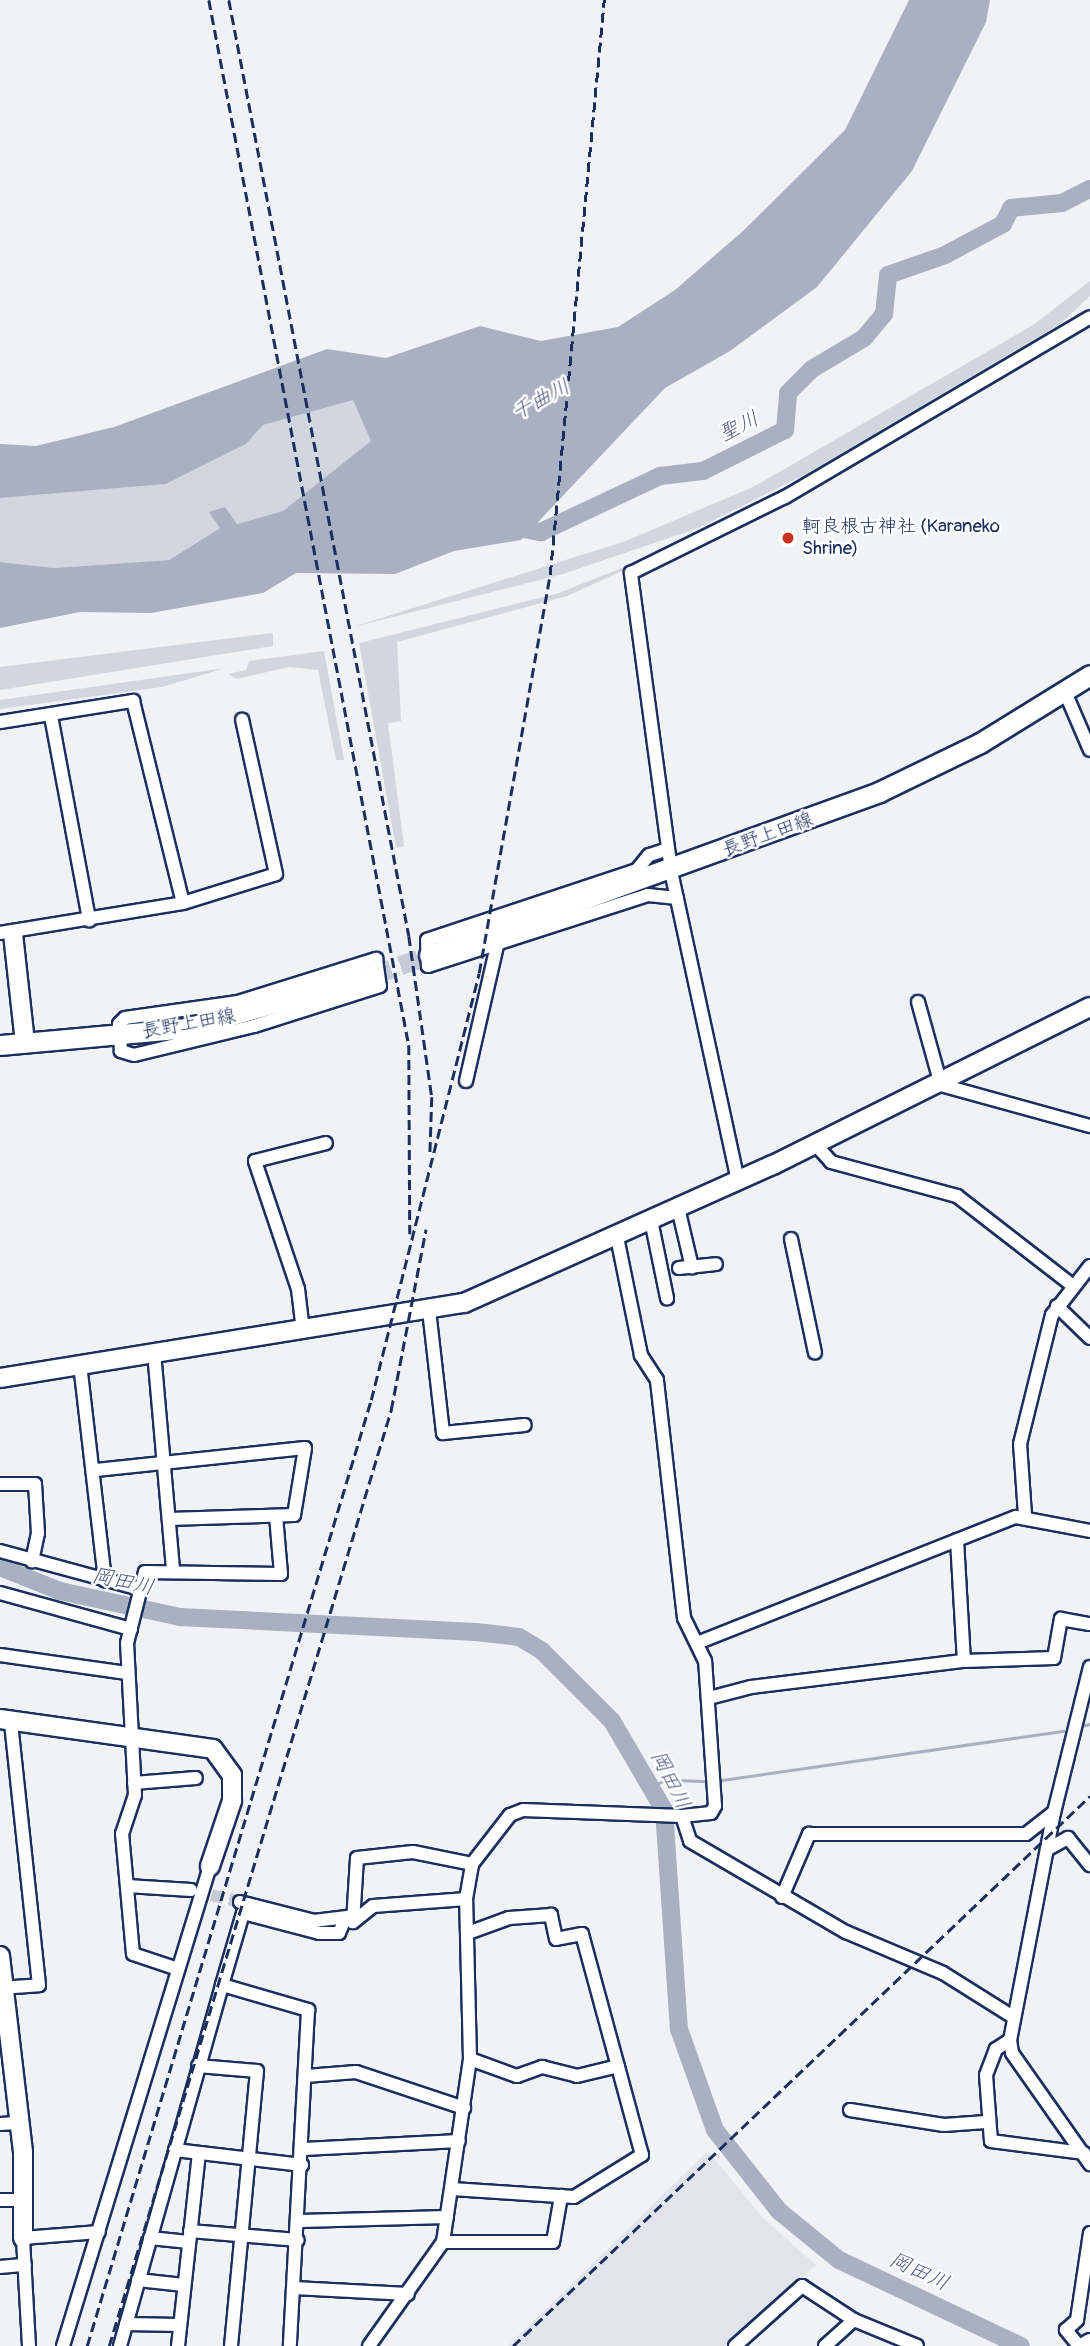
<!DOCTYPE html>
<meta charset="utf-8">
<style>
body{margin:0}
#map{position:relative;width:1090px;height:2346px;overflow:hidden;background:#f1f2f5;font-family:Pangolin,"Klee One",sans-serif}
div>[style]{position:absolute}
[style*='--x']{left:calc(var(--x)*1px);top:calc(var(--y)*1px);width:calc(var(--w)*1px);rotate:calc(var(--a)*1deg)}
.built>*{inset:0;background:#e1e4ea}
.green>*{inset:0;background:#d2d6df}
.water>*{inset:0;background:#a8b0c2}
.stream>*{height:2.5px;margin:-1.25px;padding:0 1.25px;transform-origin:1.25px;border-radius:1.25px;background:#a8b0c2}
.river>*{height:18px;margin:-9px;padding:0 9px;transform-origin:9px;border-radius:9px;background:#a8b0c2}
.street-tunnel>*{height:12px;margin-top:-6px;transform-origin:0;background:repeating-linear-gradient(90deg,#c6cbd7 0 12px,transparent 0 18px)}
.primary-tunnel>*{height:19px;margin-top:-9.5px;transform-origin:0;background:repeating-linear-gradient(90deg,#c6cbd7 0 19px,transparent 0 29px)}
.roads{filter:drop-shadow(2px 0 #1b2f5e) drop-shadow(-2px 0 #1b2f5e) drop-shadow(0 2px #1b2f5e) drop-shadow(0 -2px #1b2f5e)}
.street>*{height:12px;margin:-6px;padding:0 6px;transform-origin:6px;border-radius:6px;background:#fff}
.secondary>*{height:18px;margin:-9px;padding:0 9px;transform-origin:9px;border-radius:9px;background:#fff}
.primary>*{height:19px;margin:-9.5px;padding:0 9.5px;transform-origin:9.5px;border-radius:9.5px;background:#fff}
.rail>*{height:2.5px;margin-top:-1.25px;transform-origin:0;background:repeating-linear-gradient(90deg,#1b2f5e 0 10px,transparent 0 15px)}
.dots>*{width:19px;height:19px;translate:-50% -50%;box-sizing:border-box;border:4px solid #fff;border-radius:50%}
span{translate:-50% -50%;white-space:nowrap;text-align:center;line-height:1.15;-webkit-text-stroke:5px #fff;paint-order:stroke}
.poi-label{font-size:19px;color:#1b2f5e}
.left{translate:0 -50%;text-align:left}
.street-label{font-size:19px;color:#1b2f5e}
.water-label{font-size:21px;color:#4c5c81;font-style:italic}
</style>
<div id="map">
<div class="built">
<i style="clip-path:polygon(708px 2151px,762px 2217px,816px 2265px,725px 2346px,508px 2346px)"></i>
</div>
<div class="green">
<i style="clip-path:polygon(1090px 281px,1090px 296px,1060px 324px,806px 474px,698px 528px,563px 574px,353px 627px,626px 541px,755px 486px,1033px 325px)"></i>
<i style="clip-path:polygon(353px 399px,372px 441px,283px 511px,237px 524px,210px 512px,221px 527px,169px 560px,54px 568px,0 562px,0 498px,166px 484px,246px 444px,263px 425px)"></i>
<i style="clip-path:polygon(689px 541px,567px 596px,397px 642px,401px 721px,388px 723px,404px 846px,396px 848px,359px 643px,559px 593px)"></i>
<i style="clip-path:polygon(273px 633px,273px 646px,0 690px,0 667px)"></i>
<i style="clip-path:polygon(324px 651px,344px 760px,336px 760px,318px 670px,289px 667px,237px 679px,228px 674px,246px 670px,249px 661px)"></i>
<i style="clip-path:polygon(225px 668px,162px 687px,0 709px,0 700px)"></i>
</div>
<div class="water">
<i style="clip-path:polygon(909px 0,990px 0,986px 22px,912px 171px,817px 287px,730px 351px,665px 388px,521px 540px,454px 551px,395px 574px,296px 573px,263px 593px,151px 613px,80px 612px,0 628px,0 562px,54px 568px,169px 560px,220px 528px,209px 512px,225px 507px,237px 524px,283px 511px,371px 441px,353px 400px,263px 425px,246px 444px,166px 484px,0 498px,0 444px,36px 446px,114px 427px,327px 349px,386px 358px,480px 326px,541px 341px,618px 327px,675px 290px,743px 231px,845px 130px)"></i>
</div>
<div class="stream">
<i style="--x:1080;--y:1726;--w:10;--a:-11"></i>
<i style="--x:676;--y:1780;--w:33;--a:2"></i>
<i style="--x:722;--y:1780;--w:345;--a:-8.2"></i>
<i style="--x:652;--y:1785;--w:13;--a:-18"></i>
</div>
<div class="river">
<i style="--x:509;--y:526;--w:33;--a:11"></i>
<i style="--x:541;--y:532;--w:132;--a:-25.2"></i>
<i style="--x:660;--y:476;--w:43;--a:-6.6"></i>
<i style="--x:703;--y:471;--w:92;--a:-26.6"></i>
<i style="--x:785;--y:430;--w:37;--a:-85"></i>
<i style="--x:788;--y:393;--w:34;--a:-45"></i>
<i style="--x:812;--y:369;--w:61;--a:-30.8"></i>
<i style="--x:864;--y:338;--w:31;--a:-50"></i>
<i style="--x:884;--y:314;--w:39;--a:-84"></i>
<i style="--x:888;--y:275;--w:60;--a:-19.3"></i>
<i style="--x:945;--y:255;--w:66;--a:-28.1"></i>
<i style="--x:1003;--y:224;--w:18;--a:-63"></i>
<i style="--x:1011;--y:208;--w:51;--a:-5.6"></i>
<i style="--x:1062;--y:203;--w:31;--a:-27"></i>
<i style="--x:0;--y:1567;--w:65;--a:21.8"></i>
<i style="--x:60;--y:1591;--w:123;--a:12.2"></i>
<i style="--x:180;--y:1617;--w:296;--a:2.9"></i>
<i style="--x:476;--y:1632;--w:43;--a:6.6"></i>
<i style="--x:519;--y:1637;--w:27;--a:31"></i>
<i style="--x:542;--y:1651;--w:99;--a:45"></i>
<i style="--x:612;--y:1721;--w:103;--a:59.7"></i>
<i style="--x:664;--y:1810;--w:220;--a:86.1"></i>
<i style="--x:679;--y:2029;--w:107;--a:70.4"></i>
<i style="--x:715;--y:2130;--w:103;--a:51.7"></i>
<i style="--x:779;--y:2211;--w:77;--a:39.2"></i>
<i style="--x:839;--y:2260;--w:201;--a:25.3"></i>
</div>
<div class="street-tunnel">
<i style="--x:194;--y:1891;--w:47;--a:13.4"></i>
</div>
<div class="primary-tunnel">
<i style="--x:373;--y:975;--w:59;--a:-19.7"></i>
</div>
<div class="roads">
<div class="street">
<i style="--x:1065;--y:692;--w:63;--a:66.7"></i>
<i style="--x:51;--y:716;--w:208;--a:79.4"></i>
<i style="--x:0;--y:722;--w:135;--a:-9"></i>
<i style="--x:133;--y:701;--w:208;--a:76.1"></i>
<i style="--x:668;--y:849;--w:20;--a:162"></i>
<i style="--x:649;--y:855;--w:19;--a:129"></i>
<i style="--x:637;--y:870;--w:221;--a:161.6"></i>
<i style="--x:427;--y:940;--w:26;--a:88"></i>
<i style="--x:428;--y:966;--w:231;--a:-17.9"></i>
<i style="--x:648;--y:895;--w:29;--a:6"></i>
<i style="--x:0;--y:933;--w:185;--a:-9.3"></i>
<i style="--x:183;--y:903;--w:97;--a:-17.3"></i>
<i style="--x:276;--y:874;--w:158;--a:-102.4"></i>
<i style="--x:376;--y:959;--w:27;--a:82"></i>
<i style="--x:380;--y:986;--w:132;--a:162.4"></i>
<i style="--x:254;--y:1026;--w:123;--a:166.4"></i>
<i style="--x:134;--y:1055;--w:14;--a:-163"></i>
<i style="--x:121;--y:1051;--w:27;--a:-94"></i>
<i style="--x:119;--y:1024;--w:8;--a:-45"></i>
<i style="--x:125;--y:1018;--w:114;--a:-8.1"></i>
<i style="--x:238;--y:1002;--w:145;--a:-17.3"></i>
<i style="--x:918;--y:1002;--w:86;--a:74.5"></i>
<i style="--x:941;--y:1085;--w:155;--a:15.4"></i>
<i style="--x:466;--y:1081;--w:139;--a:-77.1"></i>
<i style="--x:815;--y:1144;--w:24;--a:48"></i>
<i style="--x:831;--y:1162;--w:131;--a:15.1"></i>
<i style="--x:957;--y:1196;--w:147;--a:37.8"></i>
<i style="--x:738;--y:1181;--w:318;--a:-102.2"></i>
<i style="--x:671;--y:870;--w:300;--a:-97.7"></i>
<i style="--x:631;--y:573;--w:172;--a:-26.3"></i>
<i style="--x:785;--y:497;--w:354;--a:-30.5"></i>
<i style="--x:678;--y:1208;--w:61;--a:76.7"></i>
<i style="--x:651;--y:1220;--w:80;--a:78.4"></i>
<i style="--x:791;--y:1239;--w:116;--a:78.1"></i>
<i style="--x:679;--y:1268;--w:37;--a:-6"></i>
<i style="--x:1057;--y:1306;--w:46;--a:44.1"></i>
<i style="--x:429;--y:1310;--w:124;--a:83.5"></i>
<i style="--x:443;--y:1433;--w:82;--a:-5.6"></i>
<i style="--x:303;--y:1331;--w:42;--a:-96.8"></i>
<i style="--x:298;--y:1289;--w:135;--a:-108.6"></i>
<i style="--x:255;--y:1161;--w:73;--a:-14.2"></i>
<i style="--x:154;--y:1352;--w:220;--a:85"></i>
<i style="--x:80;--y:1364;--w:218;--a:83.4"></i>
<i style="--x:96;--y:1470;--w:210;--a:-6"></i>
<i style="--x:305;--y:1448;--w:68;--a:99.3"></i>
<i style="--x:294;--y:1515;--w:125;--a:178.2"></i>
<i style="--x:0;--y:1484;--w:35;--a:0"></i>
<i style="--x:35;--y:1484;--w:49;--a:86.5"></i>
<i style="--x:38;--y:1533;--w:29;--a:102"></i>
<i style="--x:1025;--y:1515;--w:71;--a:-94"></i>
<i style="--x:1020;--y:1444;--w:133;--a:-76.1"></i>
<i style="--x:1052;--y:1315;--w:62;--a:-52.2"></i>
<i style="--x:957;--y:1540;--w:121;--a:86.7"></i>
<i style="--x:0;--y:1551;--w:145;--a:15.2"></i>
<i style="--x:0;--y:1593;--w:136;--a:15.4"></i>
<i style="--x:697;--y:1643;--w:343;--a:-21.6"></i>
<i style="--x:1016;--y:1517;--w:75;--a:10.7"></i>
<i style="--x:0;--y:1655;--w:128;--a:8.1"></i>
<i style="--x:1090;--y:1667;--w:149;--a:103.9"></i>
<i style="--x:1054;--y:1812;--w:232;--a:100.9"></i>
<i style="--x:1010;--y:2040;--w:13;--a:81"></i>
<i style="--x:1012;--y:2053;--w:136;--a:54.9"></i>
<i style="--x:709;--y:1698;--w:43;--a:-14.7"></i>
<i style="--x:751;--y:1687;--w:215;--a:-7"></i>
<i style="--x:964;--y:1661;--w:90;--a:-1.9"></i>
<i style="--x:1054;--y:1658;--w:40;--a:-80"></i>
<i style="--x:1061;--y:1619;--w:29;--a:10"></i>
<i style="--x:134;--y:1783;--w:62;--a:-4.6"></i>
<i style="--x:682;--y:1816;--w:26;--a:72"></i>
<i style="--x:690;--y:1841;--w:181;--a:30.3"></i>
<i style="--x:846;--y:1932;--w:105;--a:22.9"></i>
<i style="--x:943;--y:1973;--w:79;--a:32.1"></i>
<i style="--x:1048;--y:1849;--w:23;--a:-29"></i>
<i style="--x:1068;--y:1838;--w:35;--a:51"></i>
<i style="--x:127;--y:1886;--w:64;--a:3.6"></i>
<i style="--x:782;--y:1897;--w:69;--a:-66.8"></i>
<i style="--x:809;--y:1834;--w:217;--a:0"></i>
<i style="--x:1026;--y:1834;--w:36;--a:-38"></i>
<i style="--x:466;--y:1899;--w:93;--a:175.7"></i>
<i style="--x:373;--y:1906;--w:26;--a:141"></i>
<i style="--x:353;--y:1922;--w:64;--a:-86.4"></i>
<i style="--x:357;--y:1858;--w:56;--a:-6.1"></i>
<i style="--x:413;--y:1852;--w:60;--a:11.5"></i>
<i style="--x:240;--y:1902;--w:76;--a:14.4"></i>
<i style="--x:314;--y:1921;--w:35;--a:-7"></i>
<i style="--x:178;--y:1969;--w:47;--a:-161.6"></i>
<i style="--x:133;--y:1954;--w:121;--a:-95.2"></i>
<i style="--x:122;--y:1834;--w:41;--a:-71.6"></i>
<i style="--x:135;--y:1795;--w:152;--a:-93"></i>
<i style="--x:127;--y:1643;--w:73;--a:-75.8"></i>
<i style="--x:145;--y:1572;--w:136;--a:0.8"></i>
<i style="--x:281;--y:1574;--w:58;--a:-94.9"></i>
<i style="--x:222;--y:1985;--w:75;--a:-73.7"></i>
<i style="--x:243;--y:1913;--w:79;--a:14.7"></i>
<i style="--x:319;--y:1933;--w:20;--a:0"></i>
<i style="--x:339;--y:1933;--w:15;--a:-67"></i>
<i style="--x:0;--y:1988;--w:39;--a:-4"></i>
<i style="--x:39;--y:1985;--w:264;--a:-96.1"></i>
<i style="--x:1010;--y:2040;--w:17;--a:147"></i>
<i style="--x:996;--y:2049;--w:28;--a:111"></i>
<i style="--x:986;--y:2075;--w:66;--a:85.7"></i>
<i style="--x:991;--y:2141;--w:94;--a:7.4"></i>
<i style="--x:470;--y:2059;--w:50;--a:19.9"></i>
<i style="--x:517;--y:2076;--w:27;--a:-20"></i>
<i style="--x:542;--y:2067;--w:36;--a:14"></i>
<i style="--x:577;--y:2076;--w:42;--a:-13.7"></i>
<i style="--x:198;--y:2066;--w:59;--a:4.8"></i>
<i style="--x:257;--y:2071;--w:276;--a:95.4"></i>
<i style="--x:306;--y:2076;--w:50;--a:-4.6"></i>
<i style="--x:356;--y:2072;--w:114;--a:18.4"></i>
<i style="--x:850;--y:2110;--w:95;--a:9.1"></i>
<i style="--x:944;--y:2125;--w:42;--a:-4.1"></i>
<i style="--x:0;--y:2124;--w:17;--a:-3"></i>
<i style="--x:304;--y:2149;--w:155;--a:-3"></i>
<i style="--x:175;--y:2150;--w:128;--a:6.7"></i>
<i style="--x:452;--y:2189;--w:122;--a:3.8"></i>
<i style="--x:574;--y:2197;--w:80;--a:-31.7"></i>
<i style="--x:642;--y:2155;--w:229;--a:-105.2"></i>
<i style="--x:582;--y:1934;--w:26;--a:169"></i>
<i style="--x:556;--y:1939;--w:25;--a:-102"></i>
<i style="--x:551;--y:1915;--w:42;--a:175.9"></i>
<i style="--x:509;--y:1918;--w:44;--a:159.9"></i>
<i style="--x:0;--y:2200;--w:23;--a:0"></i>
<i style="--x:300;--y:2221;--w:147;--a:-1.6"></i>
<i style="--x:190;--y:2231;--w:108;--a:4.8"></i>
<i style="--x:150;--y:2238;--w:39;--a:6"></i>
<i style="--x:443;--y:2242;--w:185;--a:-81.6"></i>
<i style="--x:470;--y:2059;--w:160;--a:-91.4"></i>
<i style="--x:466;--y:1899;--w:36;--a:-80"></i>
<i style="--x:472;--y:1864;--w:62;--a:-52.2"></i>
<i style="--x:510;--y:1815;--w:14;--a:-21"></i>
<i style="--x:523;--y:1810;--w:159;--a:2.2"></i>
<i style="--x:682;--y:1816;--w:29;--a:-6"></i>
<i style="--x:711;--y:1813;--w:8;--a:-60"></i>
<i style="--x:715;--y:1806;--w:145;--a:-93.9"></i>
<i style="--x:705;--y:1661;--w:48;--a:-116"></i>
<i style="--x:684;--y:1618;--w:240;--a:-96.5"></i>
<i style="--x:657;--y:1380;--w:30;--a:-123"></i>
<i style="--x:641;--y:1355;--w:120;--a:-101.5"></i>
<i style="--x:0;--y:2267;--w:25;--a:-5"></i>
<i style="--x:138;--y:2280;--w:46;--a:6.2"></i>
<i style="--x:294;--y:2288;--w:114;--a:3"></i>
<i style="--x:126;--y:2324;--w:54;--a:1.1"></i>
<i style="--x:29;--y:2346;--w:108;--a:-93.2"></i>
<i style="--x:23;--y:2238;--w:76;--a:-4.5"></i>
<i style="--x:63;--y:2346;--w:502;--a:-72.97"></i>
<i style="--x:120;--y:2346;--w:375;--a:-74.2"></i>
<i style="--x:222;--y:1985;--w:90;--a:16.2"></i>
<i style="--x:308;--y:2010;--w:336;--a:93.1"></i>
<i style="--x:178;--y:2346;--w:194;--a:-83.8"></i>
<i style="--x:369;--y:2346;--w:128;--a:-54.6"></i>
<i style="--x:443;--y:2242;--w:110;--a:0"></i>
<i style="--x:553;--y:2242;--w:47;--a:-80.1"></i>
<i style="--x:735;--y:2346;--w:90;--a:-41.8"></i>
<i style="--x:802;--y:2286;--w:62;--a:33.2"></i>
<i style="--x:854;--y:2320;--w:68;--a:22.4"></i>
<i style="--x:825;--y:2346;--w:39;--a:-42"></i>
<i style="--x:1079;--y:2346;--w:21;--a:-129"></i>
<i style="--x:1066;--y:2330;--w:15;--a:-42"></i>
<i style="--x:1077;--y:2320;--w:88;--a:-81.5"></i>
</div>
<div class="secondary">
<i style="--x:13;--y:934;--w:110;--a:83.7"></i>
<i style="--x:0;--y:1378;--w:470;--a:-9.2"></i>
<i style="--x:464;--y:1303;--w:338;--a:-24.1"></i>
<i style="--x:773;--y:1165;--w:354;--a:-26.5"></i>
<i style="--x:0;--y:1719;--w:215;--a:8"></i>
<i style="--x:213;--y:1749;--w:32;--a:54"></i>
<i style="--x:232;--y:1775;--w:26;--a:90"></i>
<i style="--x:232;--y:1801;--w:69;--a:108.7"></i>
<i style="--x:0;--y:1956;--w:198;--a:83.3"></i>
<i style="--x:23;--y:2153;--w:85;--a:90"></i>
</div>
<div class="primary">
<i style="--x:429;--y:955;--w:479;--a:-19.9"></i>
<i style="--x:879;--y:792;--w:112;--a:-25.9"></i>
<i style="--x:980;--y:743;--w:129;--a:-31.7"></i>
<i style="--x:0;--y:1045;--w:187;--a:-5.2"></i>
<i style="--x:186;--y:1028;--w:194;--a:-15.8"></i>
<i style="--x:1085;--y:2346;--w:6;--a:-31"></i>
</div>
</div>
<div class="rail">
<i style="--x:209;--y:0;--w:1064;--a:79.17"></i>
<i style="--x:409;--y:1045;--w:189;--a:89.7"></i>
<i style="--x:229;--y:0;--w:953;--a:79.11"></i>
<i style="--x:409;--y:936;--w:163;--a:81.9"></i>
<i style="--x:432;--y:1097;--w:59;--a:91.9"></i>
<i style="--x:87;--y:2346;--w:988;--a:-73.29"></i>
<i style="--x:371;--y:1400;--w:440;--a:-75.8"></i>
<i style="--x:479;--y:973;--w:404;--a:-79.9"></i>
<i style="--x:550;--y:575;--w:578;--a:-84.63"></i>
<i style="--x:109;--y:2346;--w:978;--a:-73.23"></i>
<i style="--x:391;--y:1410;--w:184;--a:-79.1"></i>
<i style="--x:513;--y:2346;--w:797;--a:-43.63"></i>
</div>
<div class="dots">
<i style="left:788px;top:538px;background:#c8321e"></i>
</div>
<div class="poi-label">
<span class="left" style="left:802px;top:538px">軻良根古神社 (Karaneko<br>Shrine)</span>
</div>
<div class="street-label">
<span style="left:768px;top:835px;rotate:-20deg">長野上田線</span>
<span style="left:189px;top:1024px;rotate:-10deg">長野上田線</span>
</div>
<div class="water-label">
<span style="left:541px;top:400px;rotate:-28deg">千曲川</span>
<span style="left:739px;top:427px;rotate:-27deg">聖川</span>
<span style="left:123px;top:1582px;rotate:12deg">岡田川</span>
<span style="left:670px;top:1780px;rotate:63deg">岡田川</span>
<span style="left:919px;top:2272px;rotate:25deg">岡田川</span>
</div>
</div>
